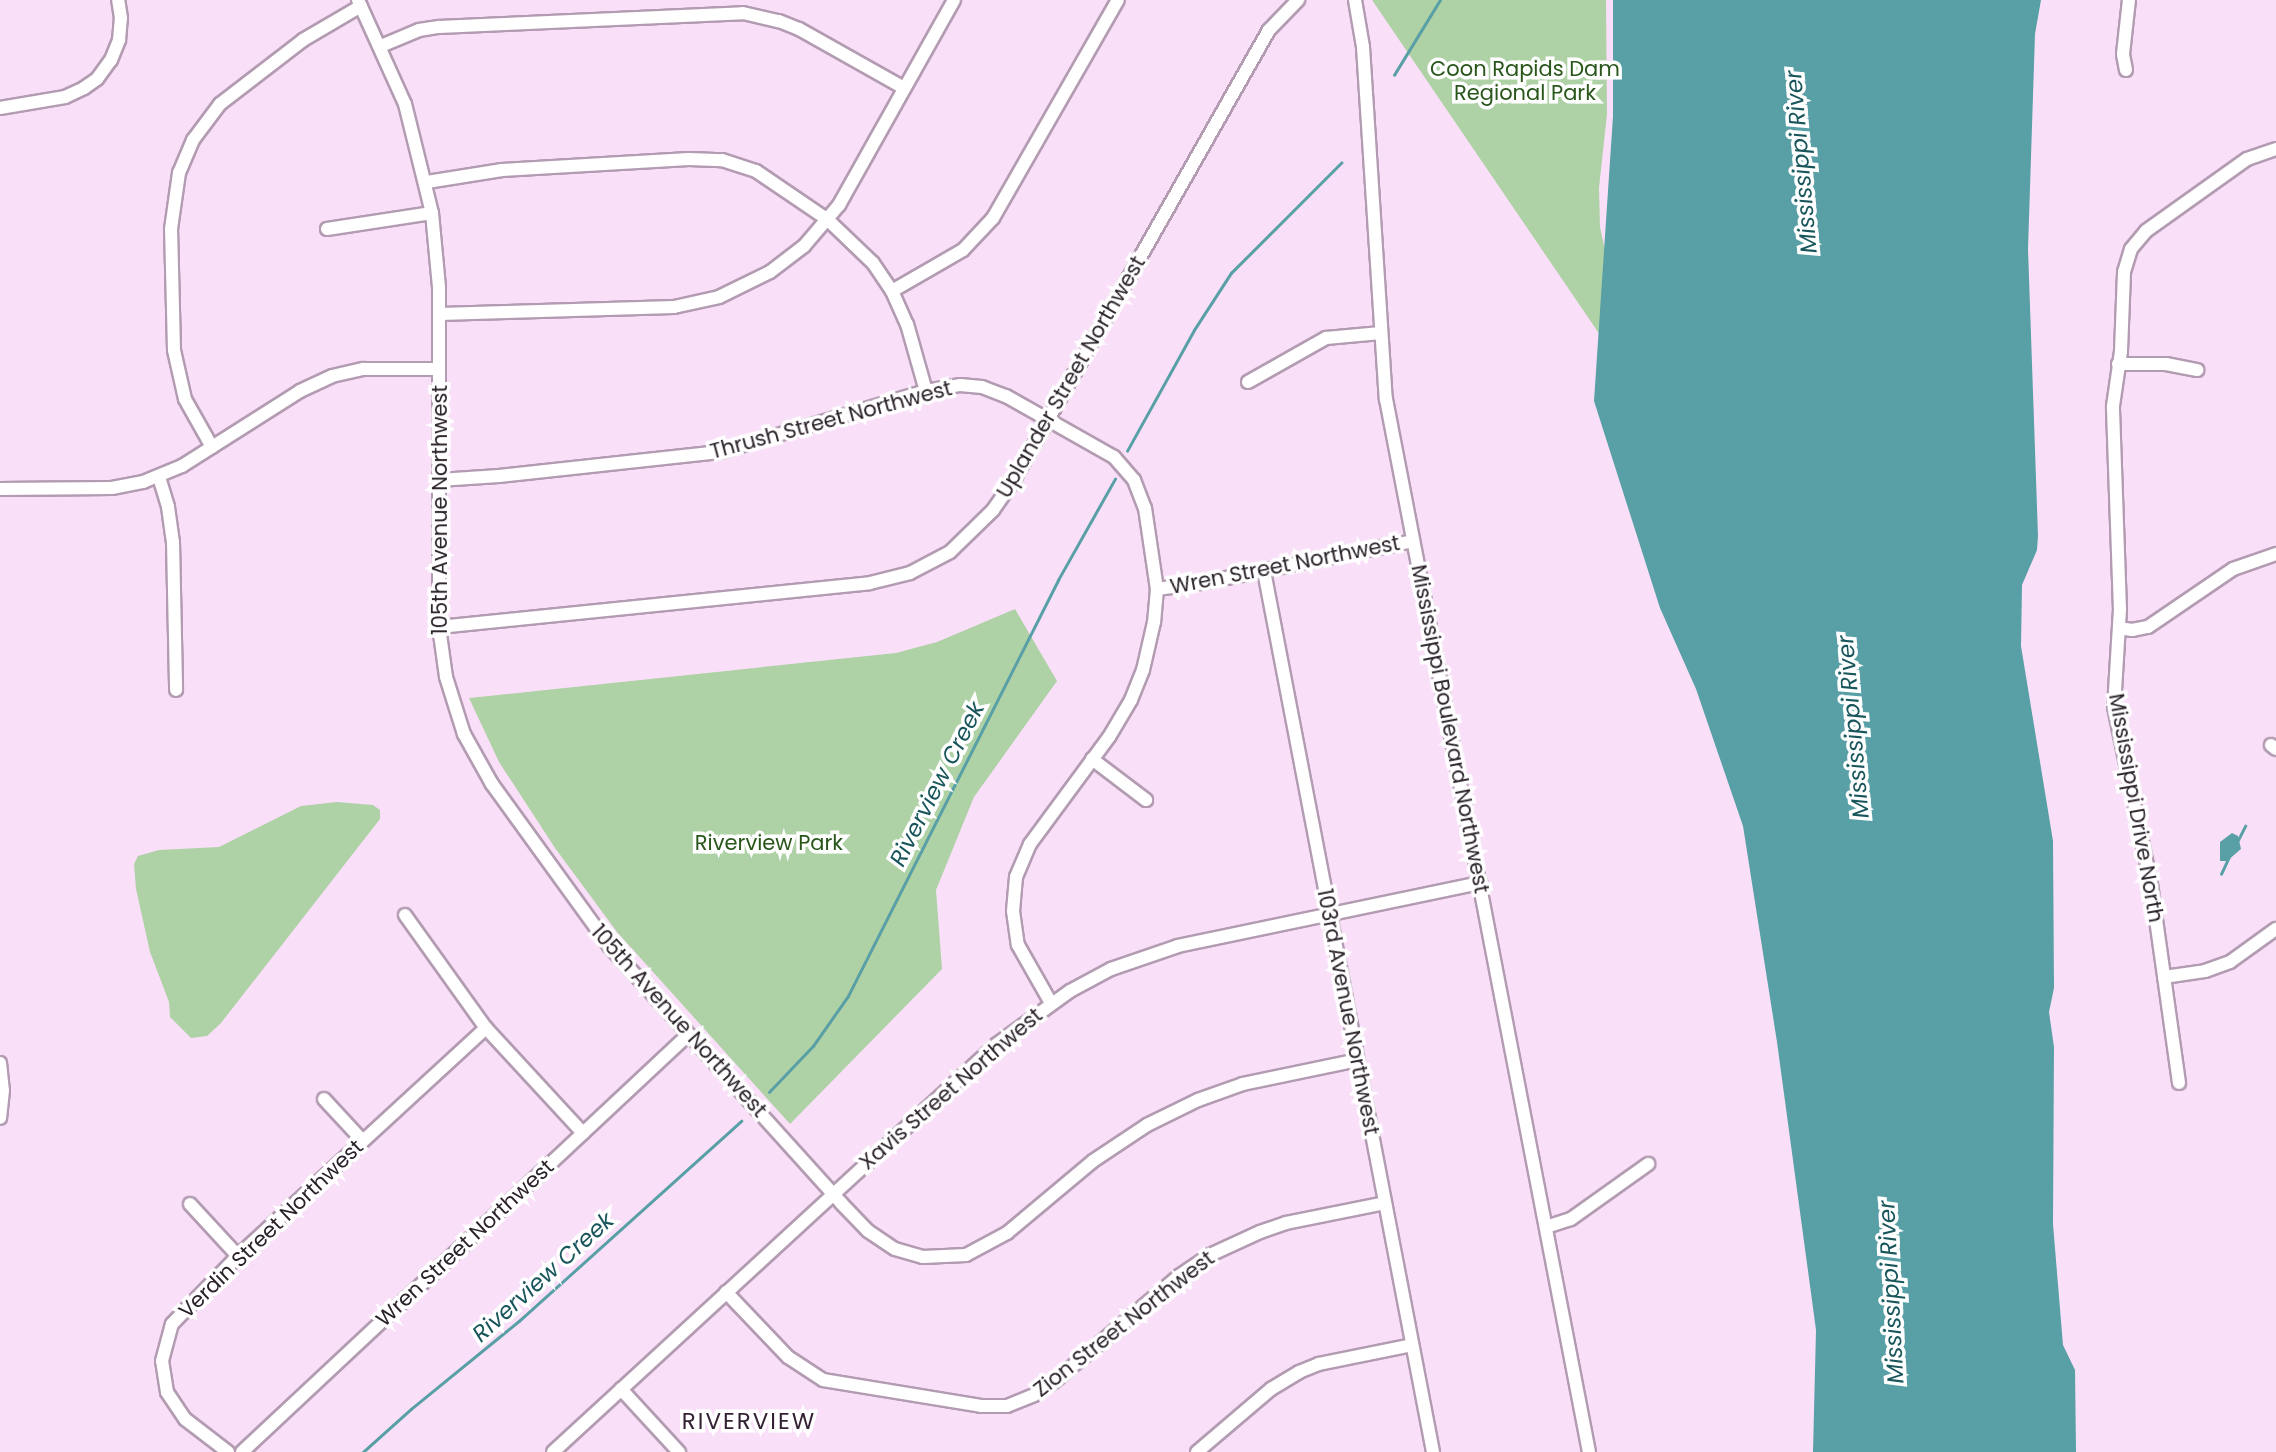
<!DOCTYPE html>
<style>
body{margin:0}
#map{position:relative;width:2276px;height:1452px;overflow:hidden;background:#f9e0f8;font-family:Poppins,sans-serif}
div>[style]{position:absolute}
[style*='--x']{left:calc(var(--x)*1px);top:calc(var(--y)*1px);width:calc(var(--w)*1px);rotate:calc(var(--a)*1deg)}
.green>*{inset:0;background:#afd1a6}
.water>*{inset:0;background:#589fa6}
.stream>*{height:2.5px;margin:-1.25px;padding:0 1.25px;transform-origin:1.25px;border-radius:1.25px;background:#589fa6}
.roads{filter:drop-shadow(2px 0 #b39cb2) drop-shadow(-2px 0 #b39cb2) drop-shadow(0 2px #b39cb2) drop-shadow(0 -2px #b39cb2)}
.minor>*{height:12px;margin:-6px;padding:0 6px;transform-origin:6px;border-radius:6px;background:#fff}
span{translate:-50% -50%;white-space:nowrap;text-align:center;line-height:1.15;-webkit-text-stroke:7px #fff;paint-order:stroke}
.park-label{font-size:21px;color:#28561b}
.street-label{font-size:21px;color:#2a2129}
.water-label{font-size:23px;color:#19565c;font-style:italic}
.neighbourhood-label{font-size:23px;color:#342234;letter-spacing:2px}
</style>
<div id="map">
<div class="green">
<i style="clip-path:polygon(1372px 0,1606px 0,1607px 114px,1599px 188px,1600px 227px,1616px 301px,1615px 357px)"></i>
<i style="clip-path:polygon(1015px 609px,1057px 681px,974px 797px,936px 890px,942px 969px,790px 1124px,617px 932px,555px 848px,499px 762px,469px 698px,896px 653px,937px 642px)"></i>
<i style="clip-path:polygon(337px 802px,373px 805px,380px 810px,380px 819px,221px 1023px,207px 1036px,191px 1038px,170px 1017px,169px 1002px,150px 952px,136px 889px,134px 864px,138px 856px,159px 850px,219px 847px,301px 806px)"></i>
</div>
<div class="water">
<i style="clip-path:polygon(1613px 0,2041px 0,2035px 34px,2028px 249px,2038px 536px,2037px 550px,2022px 585px,2021px 646px,2053px 841px,2054px 988px,2049px 1012px,2054px 1047px,2053px 1224px,2063px 1345px,2075px 1370px,2076px 1452px,1813px 1452px,1816px 1330px,1777px 1042px,1743px 826px,1696px 689px,1660px 608px,1594px 401px,1613px 116px)"></i>
<i style="clip-path:polygon(2232px 833px,2238px 836px,2241px 849px,2227px 861px,2220px 861px,2220px 842px)"></i>
</div>
<div class="stream">
<i style="--x:1394;--y:75;--w:88;--a:-58.5"></i>
<i style="--x:1127;--y:451;--w:138;--a:-61"></i>
<i style="--x:1194;--y:330;--w:68;--a:-57"></i>
<i style="--x:1231;--y:273;--w:156;--a:-45"></i>
<i style="--x:2237;--y:842;--w:18;--a:-63"></i>
<i style="--x:2221;--y:874;--w:19;--a:-65"></i>
<i style="--x:769;--y:1092;--w:64;--a:-46.3"></i>
<i style="--x:813;--y:1046;--w:61;--a:-55"></i>
<i style="--x:848;--y:996;--w:466;--a:-63.2"></i>
<i style="--x:1058;--y:580;--w:116;--a:-60.6"></i>
<i style="--x:363;--y:1452;--w:64;--a:-41.9"></i>
<i style="--x:411;--y:1409;--w:139;--a:-39.2"></i>
<i style="--x:519;--y:1321;--w:299;--a:-42"></i>
</div>
<div class="roads">
<div class="minor">
<i style="--x:358;--y:0;--w:114;--a:65.7"></i>
<i style="--x:405;--y:104;--w:112;--a:76.1"></i>
<i style="--x:432;--y:213;--w:74;--a:84.6"></i>
<i style="--x:439;--y:287;--w:340;--a:90"></i>
<i style="--x:439;--y:627;--w:50;--a:82"></i>
<i style="--x:446;--y:677;--w:60;--a:72.5"></i>
<i style="--x:464;--y:734;--w:57;--a:60.8"></i>
<i style="--x:492;--y:784;--w:201;--a:54.1"></i>
<i style="--x:610;--y:947;--w:345;--a:47.9"></i>
<i style="--x:841;--y:1203;--w:39;--a:46"></i>
<i style="--x:868;--y:1231;--w:32;--a:34"></i>
<i style="--x:895;--y:1249;--w:29;--a:16"></i>
<i style="--x:923;--y:1257;--w:43;--a:-2.7"></i>
<i style="--x:966;--y:1255;--w:47;--a:-28.2"></i>
<i style="--x:1007;--y:1233;--w:112;--a:-39.9"></i>
<i style="--x:1093;--y:1161;--w:65;--a:-33.7"></i>
<i style="--x:1147;--y:1125;--w:57;--a:-26.1"></i>
<i style="--x:1198;--y:1100;--w:48;--a:-19.6"></i>
<i style="--x:1243;--y:1084;--w:117;--a:-11.8"></i>
<i style="--x:1355;--y:0;--w:48;--a:80.3"></i>
<i style="--x:1363;--y:47;--w:353;--a:86.3"></i>
<i style="--x:1386;--y:399;--w:1072;--a:79.09"></i>
<i style="--x:381;--y:46;--w:41;--a:-22.8"></i>
<i style="--x:419;--y:30;--w:20;--a:-9"></i>
<i style="--x:439;--y:27;--w:304;--a:-2.6"></i>
<i style="--x:743;--y:13;--w:37;--a:13"></i>
<i style="--x:779;--y:21;--w:22;--a:22"></i>
<i style="--x:799;--y:29;--w:120;--a:29.3"></i>
<i style="--x:2126;--y:70;--w:16;--a:-101"></i>
<i style="--x:2123;--y:54;--w:54;--a:-83.7"></i>
<i style="--x:0;--y:108;--w:66;--a:-9.6"></i>
<i style="--x:65;--y:97;--w:21;--a:-25"></i>
<i style="--x:84;--y:88;--w:16;--a:-35"></i>
<i style="--x:97;--y:79;--w:24;--a:-54"></i>
<i style="--x:111;--y:60;--w:22;--a:-68"></i>
<i style="--x:119;--y:40;--w:22;--a:-85"></i>
<i style="--x:121;--y:18;--w:18;--a:-99"></i>
<i style="--x:427;--y:182;--w:76;--a:-9.1"></i>
<i style="--x:502;--y:170;--w:187;--a:-3.4"></i>
<i style="--x:689;--y:159;--w:33;--a:2"></i>
<i style="--x:722;--y:160;--w:36;--a:18"></i>
<i style="--x:756;--y:171;--w:87;--a:34.2"></i>
<i style="--x:828;--y:220;--w:62;--a:43.7"></i>
<i style="--x:873;--y:263;--w:34;--a:56"></i>
<i style="--x:892;--y:291;--w:36;--a:66"></i>
<i style="--x:907;--y:324;--w:70;--a:74.2"></i>
<i style="--x:327;--y:229;--w:106;--a:-8.7"></i>
<i style="--x:892;--y:291;--w:82;--a:-30"></i>
<i style="--x:963;--y:250;--w:44;--a:-46.8"></i>
<i style="--x:993;--y:218;--w:251;--a:-60.2"></i>
<i style="--x:440;--y:314;--w:234;--a:-1.7"></i>
<i style="--x:674;--y:307;--w:46;--a:-12.5"></i>
<i style="--x:719;--y:297;--w:57;--a:-26.1"></i>
<i style="--x:770;--y:272;--w:43;--a:-37.4"></i>
<i style="--x:804;--y:246;--w:54;--a:-49.5"></i>
<i style="--x:839;--y:205;--w:235;--a:-60.7"></i>
<i style="--x:2118;--y:364;--w:48;--a:0"></i>
<i style="--x:2166;--y:364;--w:32;--a:11"></i>
<i style="--x:1248;--y:382;--w:90;--a:-29.4"></i>
<i style="--x:1326;--y:338;--w:55;--a:-5.2"></i>
<i style="--x:212;--y:447;--w:55;--a:-119.4"></i>
<i style="--x:185;--y:399;--w:50;--a:-102.7"></i>
<i style="--x:174;--y:350;--w:121;--a:-91.4"></i>
<i style="--x:171;--y:229;--w:57;--a:-81.9"></i>
<i style="--x:179;--y:173;--w:36;--a:-67"></i>
<i style="--x:193;--y:140;--w:45;--a:-53.1"></i>
<i style="--x:220;--y:104;--w:105;--a:-37.6"></i>
<i style="--x:303;--y:40;--w:67;--a:-30.4"></i>
<i style="--x:159;--y:477;--w:31;--a:73"></i>
<i style="--x:168;--y:507;--w:35;--a:82"></i>
<i style="--x:173;--y:542;--w:148;--a:88.8"></i>
<i style="--x:439;--y:480;--w:60;--a:-3.8"></i>
<i style="--x:499;--y:476;--w:222;--a:-6.2"></i>
<i style="--x:720;--y:452;--w:215;--a:-16.5"></i>
<i style="--x:926;--y:391;--w:35;--a:-10"></i>
<i style="--x:960;--y:385;--w:22;--a:5"></i>
<i style="--x:982;--y:387;--w:26;--a:21"></i>
<i style="--x:1006;--y:396;--w:124;--a:29.5"></i>
<i style="--x:1114;--y:457;--w:30;--a:49"></i>
<i style="--x:1134;--y:480;--w:30;--a:69"></i>
<i style="--x:1145;--y:508;--w:82;--a:81.6"></i>
<i style="--x:1157;--y:589;--w:33;--a:95"></i>
<i style="--x:1154;--y:622;--w:49;--a:102.9"></i>
<i style="--x:1143;--y:670;--w:32;--a:112"></i>
<i style="--x:1131;--y:700;--w:43;--a:120.7"></i>
<i style="--x:1109;--y:737;--w:133;--a:126.4"></i>
<i style="--x:1030;--y:844;--w:36;--a:113"></i>
<i style="--x:1016;--y:877;--w:34;--a:95"></i>
<i style="--x:1013;--y:911;--w:34;--a:82"></i>
<i style="--x:1018;--y:945;--w:67;--a:60.4"></i>
<i style="--x:0;--y:489;--w:112;--a:-0.5"></i>
<i style="--x:112;--y:488;--w:32;--a:-11"></i>
<i style="--x:143;--y:482;--w:42;--a:-22.3"></i>
<i style="--x:182;--y:466;--w:140;--a:-32.4"></i>
<i style="--x:300;--y:391;--w:35;--a:-25"></i>
<i style="--x:332;--y:376;--w:32;--a:-13"></i>
<i style="--x:363;--y:369;--w:76;--a:0"></i>
<i style="--x:1264;--y:571;--w:897;--a:79.14"></i>
<i style="--x:1157;--y:589;--w:44;--a:-7.8"></i>
<i style="--x:1201;--y:583;--w:216;--a:-11.2"></i>
<i style="--x:439;--y:627;--w:433;--a:-5.8"></i>
<i style="--x:870;--y:583;--w:41;--a:-14"></i>
<i style="--x:910;--y:573;--w:45;--a:-27.7"></i>
<i style="--x:950;--y:552;--w:60;--a:-44.3"></i>
<i style="--x:993;--y:510;--w:39;--a:-55"></i>
<i style="--x:1015;--y:478;--w:515;--a:-60.45"></i>
<i style="--x:1269;--y:30;--w:42;--a:-46"></i>
<i style="--x:2119;--y:628;--w:13;--a:9"></i>
<i style="--x:2132;--y:630;--w:16;--a:-11"></i>
<i style="--x:2148;--y:627;--w:103;--a:-34.3"></i>
<i style="--x:2233;--y:569;--w:46;--a:-19.2"></i>
<i style="--x:2271;--y:745;--w:6;--a:39"></i>
<i style="--x:1092;--y:759;--w:68;--a:37.2"></i>
<i style="--x:405;--y:915;--w:139;--a:54.4"></i>
<i style="--x:486;--y:1028;--w:143;--a:47.3"></i>
<i style="--x:2164;--y:977;--w:41;--a:-8.3"></i>
<i style="--x:2205;--y:971;--w:27;--a:-20"></i>
<i style="--x:2230;--y:962;--w:57;--a:-35.7"></i>
<i style="--x:0;--y:1063;--w:27;--a:84"></i>
<i style="--x:3;--y:1090;--w:28;--a:96"></i>
<i style="--x:2179;--y:1083;--w:201;--a:-98"></i>
<i style="--x:2151;--y:884;--w:181;--a:-101.8"></i>
<i style="--x:2114;--y:707;--w:97;--a:-86.5"></i>
<i style="--x:2120;--y:610;--w:204;--a:-92"></i>
<i style="--x:2113;--y:406;--w:56;--a:-81.7"></i>
<i style="--x:2121;--y:351;--w:79;--a:-87.8"></i>
<i style="--x:2124;--y:272;--w:24;--a:-73"></i>
<i style="--x:2131;--y:249;--w:23;--a:-50"></i>
<i style="--x:2146;--y:231;--w:124;--a:-35.5"></i>
<i style="--x:2247;--y:159;--w:31;--a:-19"></i>
<i style="--x:324;--y:1099;--w:56;--a:47.2"></i>
<i style="--x:190;--y:1204;--w:71;--a:47.3"></i>
<i style="--x:1546;--y:1227;--w:26;--a:-18"></i>
<i style="--x:1571;--y:1219;--w:95;--a:-35.5"></i>
<i style="--x:726;--y:1292;--w:90;--a:46.4"></i>
<i style="--x:788;--y:1357;--w:42;--a:33.3"></i>
<i style="--x:823;--y:1380;--w:160;--a:9.3"></i>
<i style="--x:981;--y:1406;--w:26;--a:0"></i>
<i style="--x:1007;--y:1406;--w:29;--a:-22"></i>
<i style="--x:1034;--y:1395;--w:25;--a:-34"></i>
<i style="--x:1055;--y:1381;--w:162;--a:-40.3"></i>
<i style="--x:1179;--y:1276;--w:37;--a:-34"></i>
<i style="--x:1210;--y:1255;--w:55;--a:-24.7"></i>
<i style="--x:1260;--y:1232;--w:28;--a:-19"></i>
<i style="--x:1286;--y:1223;--w:101;--a:-11.4"></i>
<i style="--x:621;--y:1389;--w:86;--a:47.4"></i>
<i style="--x:228;--y:1452;--w:54;--a:-142.5"></i>
<i style="--x:185;--y:1419;--w:32;--a:-124"></i>
<i style="--x:167;--y:1392;--w:31;--a:-99"></i>
<i style="--x:162;--y:1361;--w:38;--a:-75"></i>
<i style="--x:172;--y:1324;--w:95;--a:-45.9"></i>
<i style="--x:238;--y:1256;--w:337;--a:-42.6"></i>
<i style="--x:242;--y:1452;--w:611;--a:-43.08"></i>
<i style="--x:553;--y:1452;--w:603;--a:-42.58"></i>
<i style="--x:997;--y:1044;--w:90;--a:-36"></i>
<i style="--x:1070;--y:991;--w:47;--a:-28.2"></i>
<i style="--x:1111;--y:969;--w:71;--a:-18.9"></i>
<i style="--x:1178;--y:946;--w:309;--a:-11.8"></i>
<i style="--x:1197;--y:1452;--w:97;--a:-40.4"></i>
<i style="--x:1271;--y:1389;--w:33;--a:-31"></i>
<i style="--x:1299;--y:1372;--w:22;--a:-22"></i>
<i style="--x:1319;--y:1364;--w:95;--a:-11.5"></i>
</div>
</div>
<div class="park-label">
<span style="left:1525px;top:81px">Coon Rapids Dam<br>Regional Park</span>
<span style="left:769px;top:843px">Riverview Park</span>
</div>
<div class="street-label">
<span style="left:1071px;top:377px;rotate:-60deg">Uplander Street Northwest</span>
<span style="left:831px;top:420px;rotate:-15deg">Thrush Street Northwest</span>
<span style="left:440px;top:510px;rotate:-90deg">105th Avenue Northwest</span>
<span style="left:1285px;top:565px;rotate:-11deg">Wren Street Northwest</span>
<span style="left:1450px;top:729px;rotate:79deg">Mississippi Boulevard Northwest</span>
<span style="left:2136px;top:808px;rotate:80deg">Mississippi Drive North</span>
<span style="left:1348px;top:1012px;rotate:79deg">103rd Avenue Northwest</span>
<span style="left:679px;top:1021px;rotate:48deg">105th Avenue Northwest</span>
<span style="left:951px;top:1089px;rotate:-41deg">Xavis Street Northwest</span>
<span style="left:271px;top:1229px;rotate:-44deg">Verdin Street Northwest</span>
<span style="left:465px;top:1243px;rotate:-43deg">Wren Street Northwest</span>
<span style="left:1124px;top:1324px;rotate:-38deg">Zion Street Northwest</span>
</div>
<div class="water-label">
<span style="left:1801px;top:162px;rotate:-95deg">Mississippi River</span>
<span style="left:1853px;top:727px;rotate:-95deg">Mississippi River</span>
<span style="left:937px;top:784px;rotate:-63deg">Riverview Creek</span>
<span style="left:543px;top:1277px;rotate:-42deg">Riverview Creek</span>
<span style="left:1891px;top:1292px;rotate:-93deg">Mississippi River</span>
</div>
<div class="neighbourhood-label">
<span style="left:749px;top:1421px">RIVERVIEW</span>
</div>
</div>
